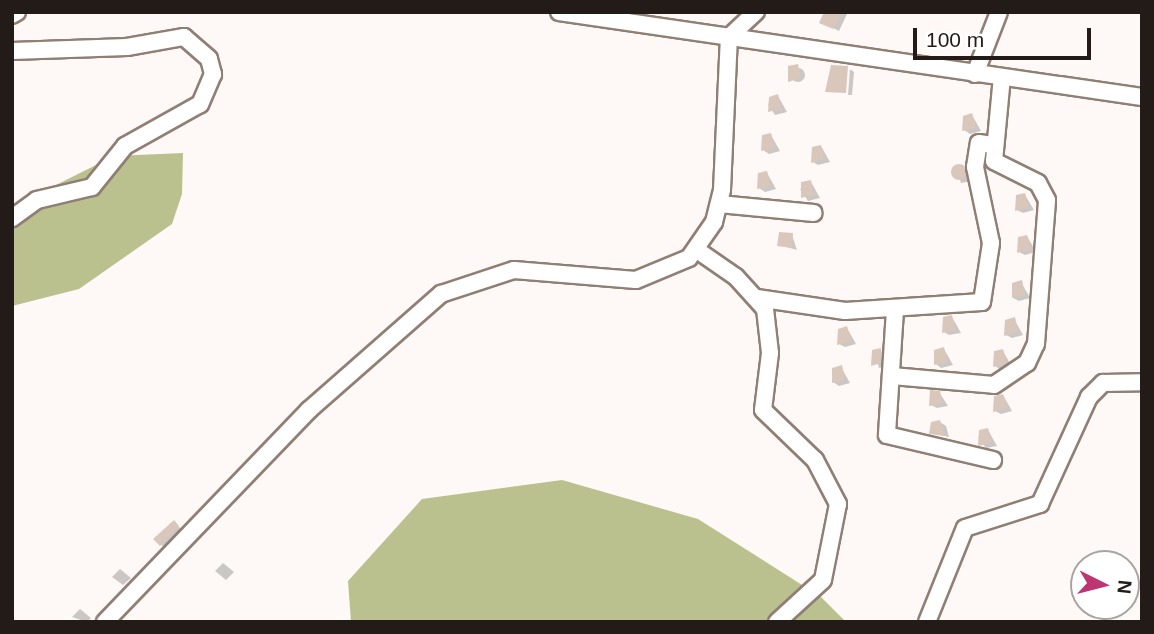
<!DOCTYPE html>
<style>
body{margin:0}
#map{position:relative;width:1154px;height:634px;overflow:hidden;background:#fef9f7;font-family:Arial,sans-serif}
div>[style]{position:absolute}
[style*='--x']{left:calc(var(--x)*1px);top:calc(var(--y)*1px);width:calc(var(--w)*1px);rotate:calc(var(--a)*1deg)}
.forest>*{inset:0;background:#bac18e}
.shadow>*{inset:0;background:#0003}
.round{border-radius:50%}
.building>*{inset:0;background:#dac7bc}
.roads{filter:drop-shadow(2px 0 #907f74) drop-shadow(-2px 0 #907f74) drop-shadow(0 2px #907f74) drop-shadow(0 -2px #907f74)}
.minor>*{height:16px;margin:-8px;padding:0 8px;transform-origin:8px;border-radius:8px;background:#fff}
span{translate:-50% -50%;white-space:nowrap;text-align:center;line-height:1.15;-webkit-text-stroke:7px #fff;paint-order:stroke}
.frame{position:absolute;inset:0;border:14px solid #221b17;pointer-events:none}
.north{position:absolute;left:1070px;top:550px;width:70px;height:70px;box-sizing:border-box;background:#fff;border:2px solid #a7a4a2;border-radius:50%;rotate:96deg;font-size:19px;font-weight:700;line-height:28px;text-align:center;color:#221b17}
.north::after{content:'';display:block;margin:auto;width:24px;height:32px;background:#bd3572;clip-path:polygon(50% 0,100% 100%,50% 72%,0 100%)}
.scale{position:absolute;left:913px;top:28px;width:178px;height:32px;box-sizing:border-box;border:4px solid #221b17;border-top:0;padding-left:9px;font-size:21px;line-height:24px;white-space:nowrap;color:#221b17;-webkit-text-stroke:5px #fff;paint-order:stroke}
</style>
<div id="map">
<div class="forest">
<i style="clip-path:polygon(183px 153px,182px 194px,172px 224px,79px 289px,12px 306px,12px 207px,114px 156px)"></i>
<i style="clip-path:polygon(562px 480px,698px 519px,821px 597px,846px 622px,351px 622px,348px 581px,422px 499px)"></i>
</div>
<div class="shadow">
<i style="clip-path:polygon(826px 12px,848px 12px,839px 31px,821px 22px)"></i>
<i class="round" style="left:791px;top:68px;width:14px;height:14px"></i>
<i style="clip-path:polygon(850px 69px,854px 72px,852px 95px,848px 95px)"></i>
<i style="clip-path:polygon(778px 96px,787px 112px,775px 115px,768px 104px)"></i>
<i style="clip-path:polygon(972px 115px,981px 131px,970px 134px,964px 130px)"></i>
<i style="clip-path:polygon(771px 135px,780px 151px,769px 154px,763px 150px)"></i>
<i style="clip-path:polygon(821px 146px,830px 162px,818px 165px,813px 162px)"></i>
<i style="clip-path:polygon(963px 165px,972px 181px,961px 183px,956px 166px)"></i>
<i style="clip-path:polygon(767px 173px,776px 189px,765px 192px,759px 188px)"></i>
<i style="clip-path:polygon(811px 182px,820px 198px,808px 201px,800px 189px)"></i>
<i style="clip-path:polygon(1025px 195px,1034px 210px,1023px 213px,1017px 210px)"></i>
<i style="clip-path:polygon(792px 235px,797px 250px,779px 245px)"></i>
<i style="clip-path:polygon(1027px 236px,1036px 252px,1025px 255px,1019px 252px)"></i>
<i style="clip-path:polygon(1021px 282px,1030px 298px,1019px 301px,1013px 298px)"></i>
<i style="clip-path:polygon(952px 317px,961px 333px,949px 335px,944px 332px)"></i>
<i style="clip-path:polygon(1014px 319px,1023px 335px,1012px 338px,1006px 335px)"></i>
<i style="clip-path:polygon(847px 328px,856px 344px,845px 347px,839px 344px)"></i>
<i style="clip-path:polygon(944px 349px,953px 365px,941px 368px,936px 364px)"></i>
<i style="clip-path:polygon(881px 350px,887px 366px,879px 368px,874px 351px)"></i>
<i style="clip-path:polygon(1003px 351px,1012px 367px,1001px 370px,995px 366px)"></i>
<i style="clip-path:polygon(841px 367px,850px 383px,839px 386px,833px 382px)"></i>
<i style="clip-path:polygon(939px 392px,948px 406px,937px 408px,931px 405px)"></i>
<i style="clip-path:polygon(1003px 395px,1012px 411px,1001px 414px,995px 411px)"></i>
<i style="clip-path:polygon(940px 422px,946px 426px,949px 437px,932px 434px)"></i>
<i style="clip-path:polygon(988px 430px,997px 446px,986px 448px,978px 437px)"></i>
<i style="clip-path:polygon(174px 523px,184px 531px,167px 548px,161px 545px)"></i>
<i style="clip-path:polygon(223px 563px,234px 572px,226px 580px,215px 571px)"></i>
<i style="clip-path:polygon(120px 569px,131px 578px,123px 585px,112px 577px)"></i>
<i style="clip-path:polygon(80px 609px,91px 618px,87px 622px,72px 617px)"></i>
</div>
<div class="building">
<i style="clip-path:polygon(824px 12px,841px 12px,833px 29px,819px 23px)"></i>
<i style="clip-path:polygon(798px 64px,801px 78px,788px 82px,788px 66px)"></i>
<i style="clip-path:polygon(831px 65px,848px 66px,846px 93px,825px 92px)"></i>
<i style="clip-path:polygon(778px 94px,781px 109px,768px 112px,769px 97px)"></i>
<i style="clip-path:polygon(972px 113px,976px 128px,962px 131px,963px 116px)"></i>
<i style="clip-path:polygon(771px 133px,775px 148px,761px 151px,762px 135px)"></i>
<i style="clip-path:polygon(821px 145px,824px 159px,811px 163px,812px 147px)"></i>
<i class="round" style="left:951px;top:164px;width:16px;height:16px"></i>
<i style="clip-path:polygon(767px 171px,771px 186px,757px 189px,758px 173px)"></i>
<i style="clip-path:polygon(811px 180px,814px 195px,801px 198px,801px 182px)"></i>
<i style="clip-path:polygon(1025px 193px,1029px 207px,1015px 211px,1016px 195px)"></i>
<i style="clip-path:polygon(779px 232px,793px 233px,792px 248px,777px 246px)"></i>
<i style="clip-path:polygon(1027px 235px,1031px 249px,1017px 253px,1018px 237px)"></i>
<i style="clip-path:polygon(1022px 280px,1025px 295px,1012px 298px,1012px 283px)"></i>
<i style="clip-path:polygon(952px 315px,955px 330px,942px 333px,943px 317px)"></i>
<i style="clip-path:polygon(1015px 317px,1018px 332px,1004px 336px,1005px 320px)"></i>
<i style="clip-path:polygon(847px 326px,851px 341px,837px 345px,838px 329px)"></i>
<i style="clip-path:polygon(944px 347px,947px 362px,934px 365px,934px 350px)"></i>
<i style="clip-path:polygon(881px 348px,881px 363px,871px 366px,872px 350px)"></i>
<i style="clip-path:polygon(1003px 349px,1007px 364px,993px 367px,994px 351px)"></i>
<i style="clip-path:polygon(842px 365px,845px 380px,832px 383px,832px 368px)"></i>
<i style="clip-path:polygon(930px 390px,940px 391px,943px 403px,929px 406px)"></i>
<i style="clip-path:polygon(1003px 394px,1007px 408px,993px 412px,994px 396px)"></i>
<i style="clip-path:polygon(940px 420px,944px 435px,929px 434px,931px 422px)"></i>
<i style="clip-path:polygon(988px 428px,992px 443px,978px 446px,979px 430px)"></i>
<i style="clip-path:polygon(174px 520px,179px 526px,160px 546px,153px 539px)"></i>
</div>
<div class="roads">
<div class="minor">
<i style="--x:559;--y:12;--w:589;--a:8.3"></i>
<i style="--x:12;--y:15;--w:6;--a:-31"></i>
<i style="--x:12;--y:51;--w:115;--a:-2"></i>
<i style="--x:127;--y:47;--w:58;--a:-10"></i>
<i style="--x:184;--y:37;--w:33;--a:41"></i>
<i style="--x:209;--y:59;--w:16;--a:75"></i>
<i style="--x:213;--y:74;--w:33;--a:113"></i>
<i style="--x:200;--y:104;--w:86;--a:150.8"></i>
<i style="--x:125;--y:146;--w:53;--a:128.8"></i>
<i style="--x:92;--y:187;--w:57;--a:166.7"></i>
<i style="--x:37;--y:200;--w:31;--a:144"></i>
<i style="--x:975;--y:74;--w:66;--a:-68.8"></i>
<i style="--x:719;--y:204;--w:95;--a:5.4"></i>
<i style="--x:697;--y:250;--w:47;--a:34.7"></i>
<i style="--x:736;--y:277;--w:43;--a:47.8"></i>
<i style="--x:765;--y:309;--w:44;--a:83.5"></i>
<i style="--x:770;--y:353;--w:57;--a:97"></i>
<i style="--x:763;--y:410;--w:72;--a:43.9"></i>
<i style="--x:815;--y:460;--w:50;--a:62.4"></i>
<i style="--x:838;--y:504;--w:77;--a:101.2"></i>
<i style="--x:823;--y:580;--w:62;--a:137.6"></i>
<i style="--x:757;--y:298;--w:89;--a:8.4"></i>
<i style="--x:845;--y:311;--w:137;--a:-3.8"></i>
<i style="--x:982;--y:302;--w:60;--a:-81.3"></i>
<i style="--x:991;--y:243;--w:78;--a:-101.9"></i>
<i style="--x:975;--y:167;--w:24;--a:-81"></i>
<i style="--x:979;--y:143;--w:15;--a:8"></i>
<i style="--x:895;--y:310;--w:125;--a:93.7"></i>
<i style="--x:887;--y:435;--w:109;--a:13.3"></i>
<i style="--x:892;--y:376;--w:102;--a:5"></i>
<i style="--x:994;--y:385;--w:40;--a:-34"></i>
<i style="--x:1027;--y:363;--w:21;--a:-65"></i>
<i style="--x:1036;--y:344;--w:144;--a:-85.6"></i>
<i style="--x:1047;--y:200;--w:19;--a:-118"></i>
<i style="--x:1038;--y:183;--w:49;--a:-153.4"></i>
<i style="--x:994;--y:161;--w:84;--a:-84.6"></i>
<i style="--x:105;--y:622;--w:294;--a:-46.1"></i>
<i style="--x:309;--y:410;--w:176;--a:-41.3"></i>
<i style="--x:441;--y:294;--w:77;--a:-18.2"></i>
<i style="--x:514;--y:270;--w:122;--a:4.7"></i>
<i style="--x:636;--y:280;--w:57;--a:-22.5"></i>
<i style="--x:689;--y:258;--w:44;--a:-55.2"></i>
<i style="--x:714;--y:222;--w:33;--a:-76"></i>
<i style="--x:722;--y:190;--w:153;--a:-87.4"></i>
<i style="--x:729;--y:37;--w:37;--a:-43"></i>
<i style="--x:927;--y:622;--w:101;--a:-68"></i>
<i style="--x:965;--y:528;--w:79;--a:-17.7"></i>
<i style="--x:1040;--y:504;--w:118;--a:-65.4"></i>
<i style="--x:1089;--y:397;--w:20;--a:-45"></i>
<i style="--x:1103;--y:383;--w:39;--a:-1"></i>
</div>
</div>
<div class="frame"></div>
<div class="north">N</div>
<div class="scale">100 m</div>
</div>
